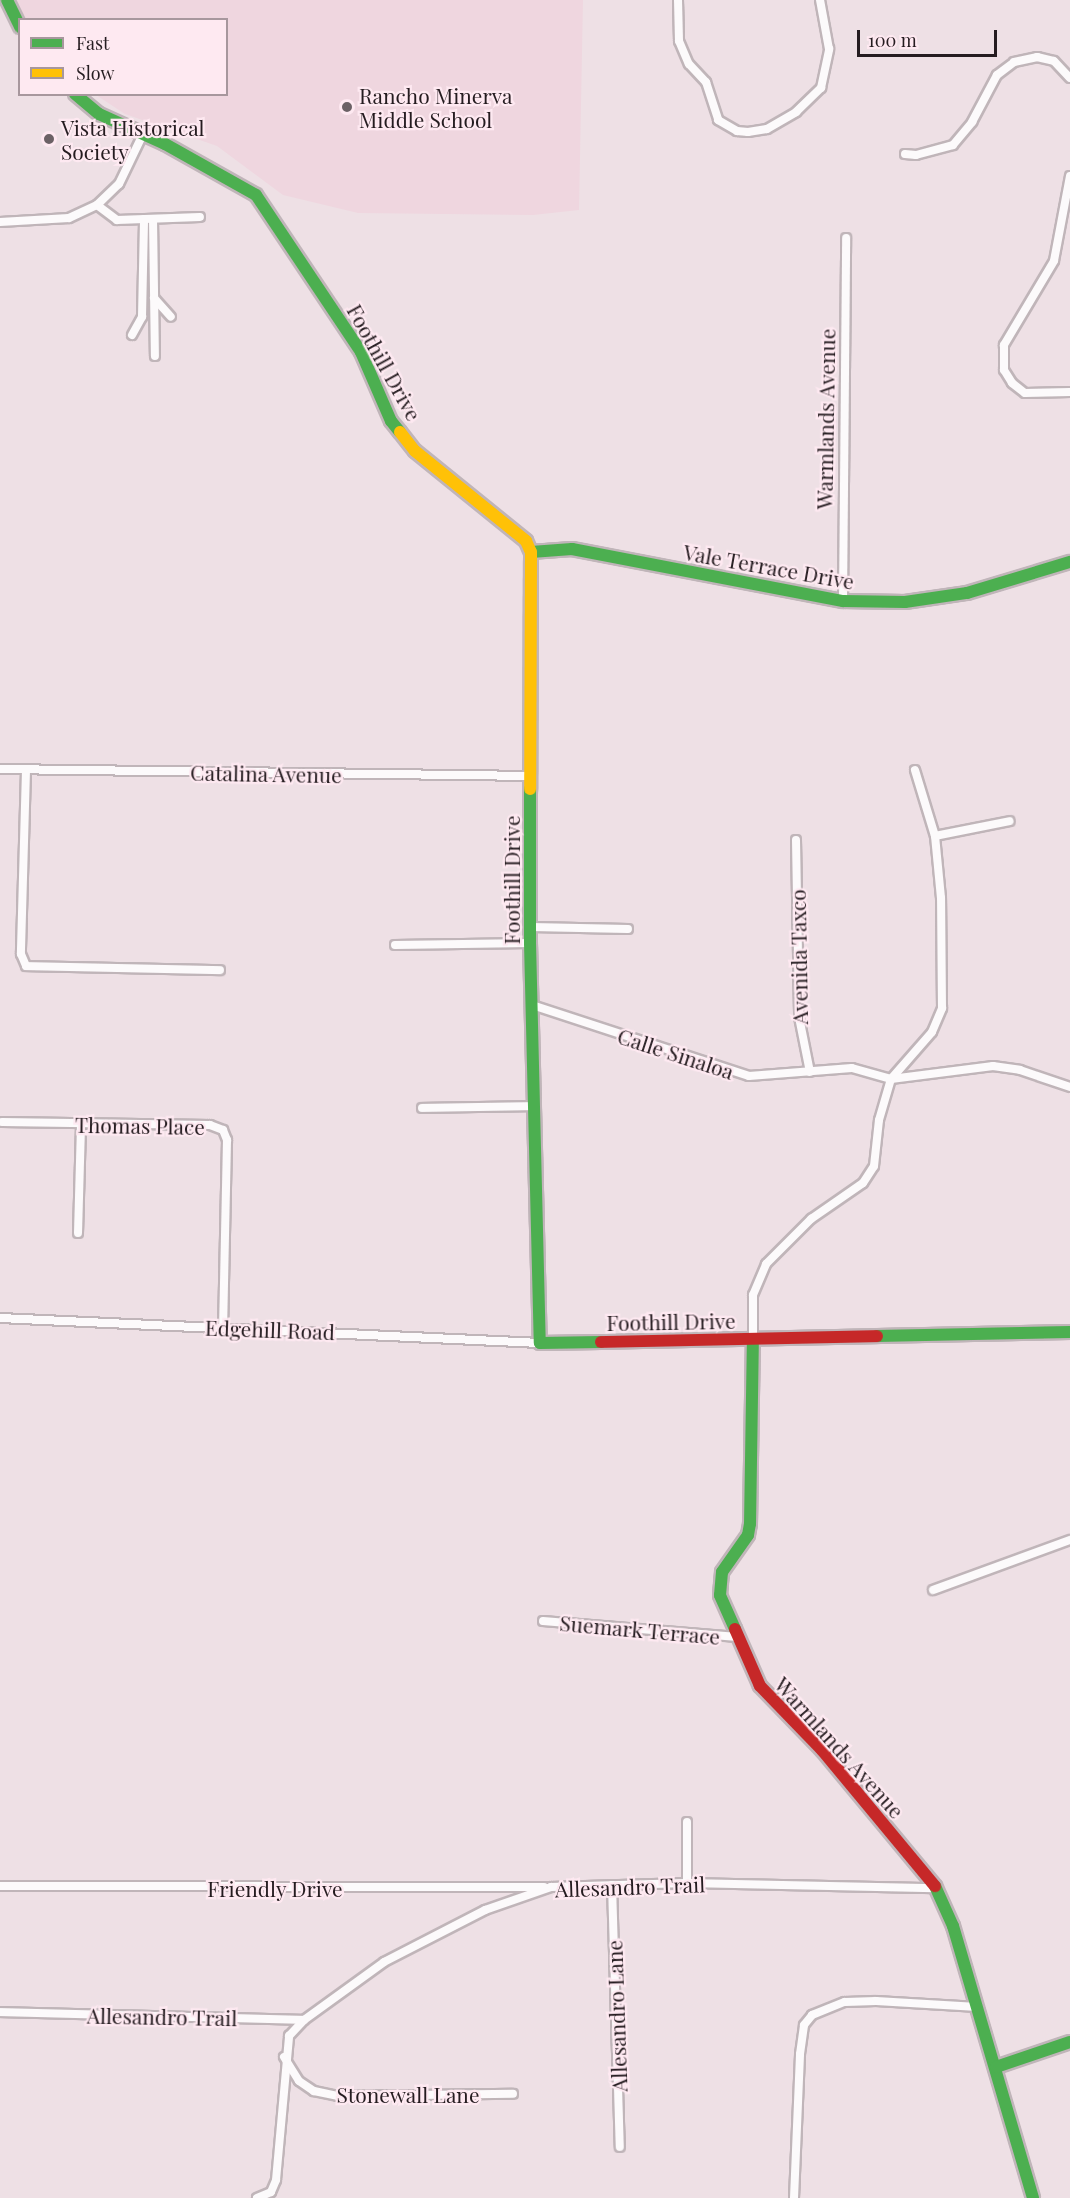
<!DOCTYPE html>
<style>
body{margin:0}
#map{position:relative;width:1070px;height:2198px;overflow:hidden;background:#eee0e5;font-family:"Playfair Display",serif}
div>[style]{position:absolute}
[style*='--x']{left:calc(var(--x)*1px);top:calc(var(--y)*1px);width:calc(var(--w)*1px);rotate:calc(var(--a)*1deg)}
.built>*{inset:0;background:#efd6df}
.roads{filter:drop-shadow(2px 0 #c0b5b9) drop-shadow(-2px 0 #c0b5b9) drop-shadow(0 2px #c0b5b9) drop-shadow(0 -2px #c0b5b9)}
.street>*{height:8px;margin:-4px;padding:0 4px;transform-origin:4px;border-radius:4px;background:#fcfafb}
.fast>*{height:12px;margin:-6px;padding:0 6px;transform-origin:6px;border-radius:6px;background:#4caf50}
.slow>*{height:12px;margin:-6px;padding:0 6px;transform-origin:6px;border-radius:6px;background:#ffc107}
.jam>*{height:12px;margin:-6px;padding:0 6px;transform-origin:6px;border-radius:6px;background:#c62828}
.dots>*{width:16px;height:16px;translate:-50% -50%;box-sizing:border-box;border:3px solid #fee9f1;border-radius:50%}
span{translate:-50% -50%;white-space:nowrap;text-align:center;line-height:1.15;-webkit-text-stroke:4.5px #fee9f1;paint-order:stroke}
.poi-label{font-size:21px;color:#251c20}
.left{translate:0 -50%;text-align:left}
.street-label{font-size:21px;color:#251c20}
.legend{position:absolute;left:18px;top:18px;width:210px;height:78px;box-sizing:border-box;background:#fee9f1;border:2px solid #a7979d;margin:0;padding:8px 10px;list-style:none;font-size:18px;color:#251c20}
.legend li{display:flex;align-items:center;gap:12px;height:30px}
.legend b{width:30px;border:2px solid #a7979d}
.scale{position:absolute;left:857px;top:30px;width:140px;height:27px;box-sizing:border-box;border:3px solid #251c20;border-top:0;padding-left:8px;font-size:18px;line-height:21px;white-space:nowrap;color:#251c20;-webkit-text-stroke:4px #fee9f1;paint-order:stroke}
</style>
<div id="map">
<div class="built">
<i style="clip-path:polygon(15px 0,583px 0,579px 210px,533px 215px,358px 213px,283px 195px,217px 146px,125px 114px,96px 95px,226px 94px,226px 20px,24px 19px)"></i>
</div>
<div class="roads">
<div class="street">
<i style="--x:678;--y:0;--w:41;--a:88.6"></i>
<i style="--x:679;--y:41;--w:25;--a:67"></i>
<i style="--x:689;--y:64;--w:25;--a:47"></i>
<i style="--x:706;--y:82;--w:40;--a:72"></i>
<i style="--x:718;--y:120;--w:22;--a:30"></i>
<i style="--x:737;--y:131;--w:11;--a:5"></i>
<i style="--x:748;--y:132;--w:19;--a:-9"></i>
<i style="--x:767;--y:129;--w:34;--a:-30"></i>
<i style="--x:796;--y:112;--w:35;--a:-44"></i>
<i style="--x:821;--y:88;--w:40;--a:-78"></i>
<i style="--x:829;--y:49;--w:50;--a:-100.4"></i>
<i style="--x:905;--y:154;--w:11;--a:5"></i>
<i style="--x:916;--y:155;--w:38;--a:-15"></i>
<i style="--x:953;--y:145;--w:30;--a:-50"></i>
<i style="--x:972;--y:122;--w:53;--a:-62"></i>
<i style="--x:997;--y:75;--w:21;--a:-37"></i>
<i style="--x:1014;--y:62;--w:24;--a:-12"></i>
<i style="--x:1037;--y:57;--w:17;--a:13"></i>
<i style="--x:1054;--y:61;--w:23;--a:47"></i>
<i style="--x:1070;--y:176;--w:86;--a:100.7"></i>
<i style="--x:1054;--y:261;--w:98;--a:120.8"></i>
<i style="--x:1004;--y:345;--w:25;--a:90"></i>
<i style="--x:1004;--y:370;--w:15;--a:58"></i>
<i style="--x:1012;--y:383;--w:16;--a:38"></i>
<i style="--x:1025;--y:393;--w:45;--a:-1.3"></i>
<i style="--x:97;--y:205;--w:25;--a:37"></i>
<i style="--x:117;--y:220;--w:83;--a:-2.1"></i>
<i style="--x:153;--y:219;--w:137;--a:89.2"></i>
<i style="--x:0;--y:222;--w:69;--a:-3.3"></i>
<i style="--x:69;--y:218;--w:31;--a:-25"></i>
<i style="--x:97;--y:205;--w:30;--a:-44"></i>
<i style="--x:119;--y:184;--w:55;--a:-64.4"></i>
<i style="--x:154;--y:298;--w:25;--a:48"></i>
<i style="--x:132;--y:335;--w:21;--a:-61"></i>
<i style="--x:142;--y:317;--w:98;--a:-88.8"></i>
<i style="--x:843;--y:601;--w:363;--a:-89.5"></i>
<i style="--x:0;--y:769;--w:532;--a:0.75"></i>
<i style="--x:26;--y:770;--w:184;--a:91.6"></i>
<i style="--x:21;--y:954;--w:13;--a:67"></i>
<i style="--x:26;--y:966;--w:194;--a:1.2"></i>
<i style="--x:935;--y:836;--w:76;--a:-11.3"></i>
<i style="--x:796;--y:840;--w:177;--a:89"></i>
<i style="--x:799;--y:1017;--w:56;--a:78.7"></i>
<i style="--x:531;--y:927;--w:97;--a:1.2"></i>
<i style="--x:395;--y:945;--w:135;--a:-0.8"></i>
<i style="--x:532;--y:1005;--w:228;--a:18.1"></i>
<i style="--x:749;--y:1076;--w:103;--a:-4.4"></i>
<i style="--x:852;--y:1068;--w:41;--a:15.8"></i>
<i style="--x:891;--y:1079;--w:103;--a:-7.3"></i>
<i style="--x:993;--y:1066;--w:27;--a:8"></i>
<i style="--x:1020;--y:1070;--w:53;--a:18.8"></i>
<i style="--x:422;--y:1108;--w:113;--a:-1"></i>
<i style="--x:2;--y:1122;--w:208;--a:0.8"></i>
<i style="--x:210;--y:1125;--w:14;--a:21"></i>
<i style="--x:223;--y:1130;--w:11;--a:68"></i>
<i style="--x:227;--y:1140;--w:187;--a:91.2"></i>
<i style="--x:78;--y:1233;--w:110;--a:-88.4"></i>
<i style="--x:0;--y:1318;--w:541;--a:2.65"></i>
<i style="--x:753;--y:1339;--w:44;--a:-90"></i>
<i style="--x:753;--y:1295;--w:34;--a:-67"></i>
<i style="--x:766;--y:1264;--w:64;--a:-45"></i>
<i style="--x:811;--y:1219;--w:63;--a:-34.7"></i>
<i style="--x:863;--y:1183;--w:20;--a:-57"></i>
<i style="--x:874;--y:1166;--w:46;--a:-83.8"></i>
<i style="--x:879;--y:1120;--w:43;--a:-73.7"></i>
<i style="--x:891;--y:1079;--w:62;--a:-48.9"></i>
<i style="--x:932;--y:1032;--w:26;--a:-67"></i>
<i style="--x:942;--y:1008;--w:110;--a:-90.5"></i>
<i style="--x:941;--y:898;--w:62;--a:-95.5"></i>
<i style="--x:935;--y:836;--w:69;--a:-106.9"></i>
<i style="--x:933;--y:1590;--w:146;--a:-20.1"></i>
<i style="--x:543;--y:1621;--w:195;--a:4.7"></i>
<i style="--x:687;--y:1822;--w:61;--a:90"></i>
<i style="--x:612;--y:1885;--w:262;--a:88.3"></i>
<i style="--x:0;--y:1886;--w:544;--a:0.11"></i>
<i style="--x:0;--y:2012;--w:304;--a:1.5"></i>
<i style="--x:284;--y:2057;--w:28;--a:58"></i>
<i style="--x:299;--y:2081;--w:18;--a:34"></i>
<i style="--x:314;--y:2091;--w:25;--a:12"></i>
<i style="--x:338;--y:2096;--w:175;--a:-0.7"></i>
<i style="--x:257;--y:2198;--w:15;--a:-23"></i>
<i style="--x:271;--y:2192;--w:13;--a:-67"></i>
<i style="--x:276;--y:2180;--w:145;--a:-84.8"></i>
<i style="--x:289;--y:2036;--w:22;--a:-47"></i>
<i style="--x:304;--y:2020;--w:99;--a:-35.9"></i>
<i style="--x:384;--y:1962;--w:114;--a:-27.2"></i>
<i style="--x:485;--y:1910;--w:70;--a:-19.2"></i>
<i style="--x:551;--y:1887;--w:136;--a:-1.7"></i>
<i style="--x:687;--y:1883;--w:249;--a:1.2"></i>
<i style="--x:794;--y:2198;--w:144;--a:-87.6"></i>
<i style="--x:800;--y:2054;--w:29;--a:-82"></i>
<i style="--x:804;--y:2025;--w:13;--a:-51"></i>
<i style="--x:812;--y:2015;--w:35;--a:-22"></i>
<i style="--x:845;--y:2002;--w:31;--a:-2"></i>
<i style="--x:876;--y:2001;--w:102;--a:3.4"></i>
</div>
<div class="fast">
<i style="--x:7;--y:0;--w:30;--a:64"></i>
<i style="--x:75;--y:94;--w:31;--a:40"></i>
<i style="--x:99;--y:114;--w:72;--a:24.4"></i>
<i style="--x:165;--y:144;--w:104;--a:29.3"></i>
<i style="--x:256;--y:195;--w:189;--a:56.2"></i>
<i style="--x:361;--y:352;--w:75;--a:66.5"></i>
<i style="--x:391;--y:421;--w:14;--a:51"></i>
<i style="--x:531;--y:552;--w:41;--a:-4.2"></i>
<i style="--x:572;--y:549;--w:276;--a:10.9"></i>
<i style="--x:843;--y:601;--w:62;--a:0.9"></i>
<i style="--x:905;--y:602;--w:63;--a:-8.3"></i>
<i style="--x:967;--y:593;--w:108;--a:-16.8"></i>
<i style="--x:530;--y:789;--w:154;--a:90"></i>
<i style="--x:530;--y:943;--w:400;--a:88.6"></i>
<i style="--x:540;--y:1343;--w:61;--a:-0.9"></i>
<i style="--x:877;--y:1336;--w:193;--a:-1.2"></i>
<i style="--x:735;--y:1629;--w:37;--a:-114"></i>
<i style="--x:720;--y:1595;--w:23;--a:-85"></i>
<i style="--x:722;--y:1572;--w:45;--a:-54.9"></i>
<i style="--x:748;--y:1535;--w:11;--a:-80"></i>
<i style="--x:750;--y:1524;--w:185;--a:-89.1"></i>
<i style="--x:935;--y:1886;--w:44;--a:65.8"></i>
<i style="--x:953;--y:1926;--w:284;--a:73.6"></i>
<i style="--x:996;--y:2067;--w:78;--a:-18.7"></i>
</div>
<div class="slow">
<i style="--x:400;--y:432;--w:24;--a:52"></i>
<i style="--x:415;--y:451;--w:143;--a:39"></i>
<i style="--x:526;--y:541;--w:12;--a:66"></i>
<i style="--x:531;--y:552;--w:237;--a:90.2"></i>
</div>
<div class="jam">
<i style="--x:601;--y:1342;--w:276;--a:-1.2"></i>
<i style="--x:735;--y:1629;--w:62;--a:66.3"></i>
<i style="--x:760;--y:1686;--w:89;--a:45.9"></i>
<i style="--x:822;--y:1750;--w:177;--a:50.3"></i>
</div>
</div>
<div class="dots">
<i style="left:347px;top:107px;background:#6b6165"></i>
<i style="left:49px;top:139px;background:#6b6165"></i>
</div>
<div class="poi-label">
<span class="left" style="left:359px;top:107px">Rancho Minerva<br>Middle School</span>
<span class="left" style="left:61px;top:139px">Vista Historical<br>Society</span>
</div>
<div class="street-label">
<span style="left:385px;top:362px;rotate:61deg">Foothill Drive</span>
<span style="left:825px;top:419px;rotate:-89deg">Warmlands Avenue</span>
<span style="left:769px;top:566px;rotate:10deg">Vale Terrace Drive</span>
<span style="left:266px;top:773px;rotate:1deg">Catalina Avenue</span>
<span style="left:511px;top:880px;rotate:-90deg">Foothill Drive</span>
<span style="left:798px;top:957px;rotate:-91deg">Avenida Taxco</span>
<span style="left:676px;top:1053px;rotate:18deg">Calle Sinaloa</span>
<span style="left:140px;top:1125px;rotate:1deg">Thomas Place</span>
<span style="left:671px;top:1321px;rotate:-1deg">Foothill Drive</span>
<span style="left:270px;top:1329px;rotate:2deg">Edgehill Road</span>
<span style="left:640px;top:1629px;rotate:5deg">Suemark Terrace</span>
<span style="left:840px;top:1747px;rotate:48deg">Warmlands Avenue</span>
<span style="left:630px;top:1886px;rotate:-2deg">Allesandro Trail</span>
<span style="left:275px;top:1888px">Friendly Drive</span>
<span style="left:162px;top:2016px;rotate:1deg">Allesandro Trail</span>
<span style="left:616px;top:2016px;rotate:-92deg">Allesandro Lane</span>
<span style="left:408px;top:2094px">Stonewall Lane</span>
</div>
<ul class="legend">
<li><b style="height:8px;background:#4caf50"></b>Fast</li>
<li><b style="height:8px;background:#ffc107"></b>Slow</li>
</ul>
<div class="scale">100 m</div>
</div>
